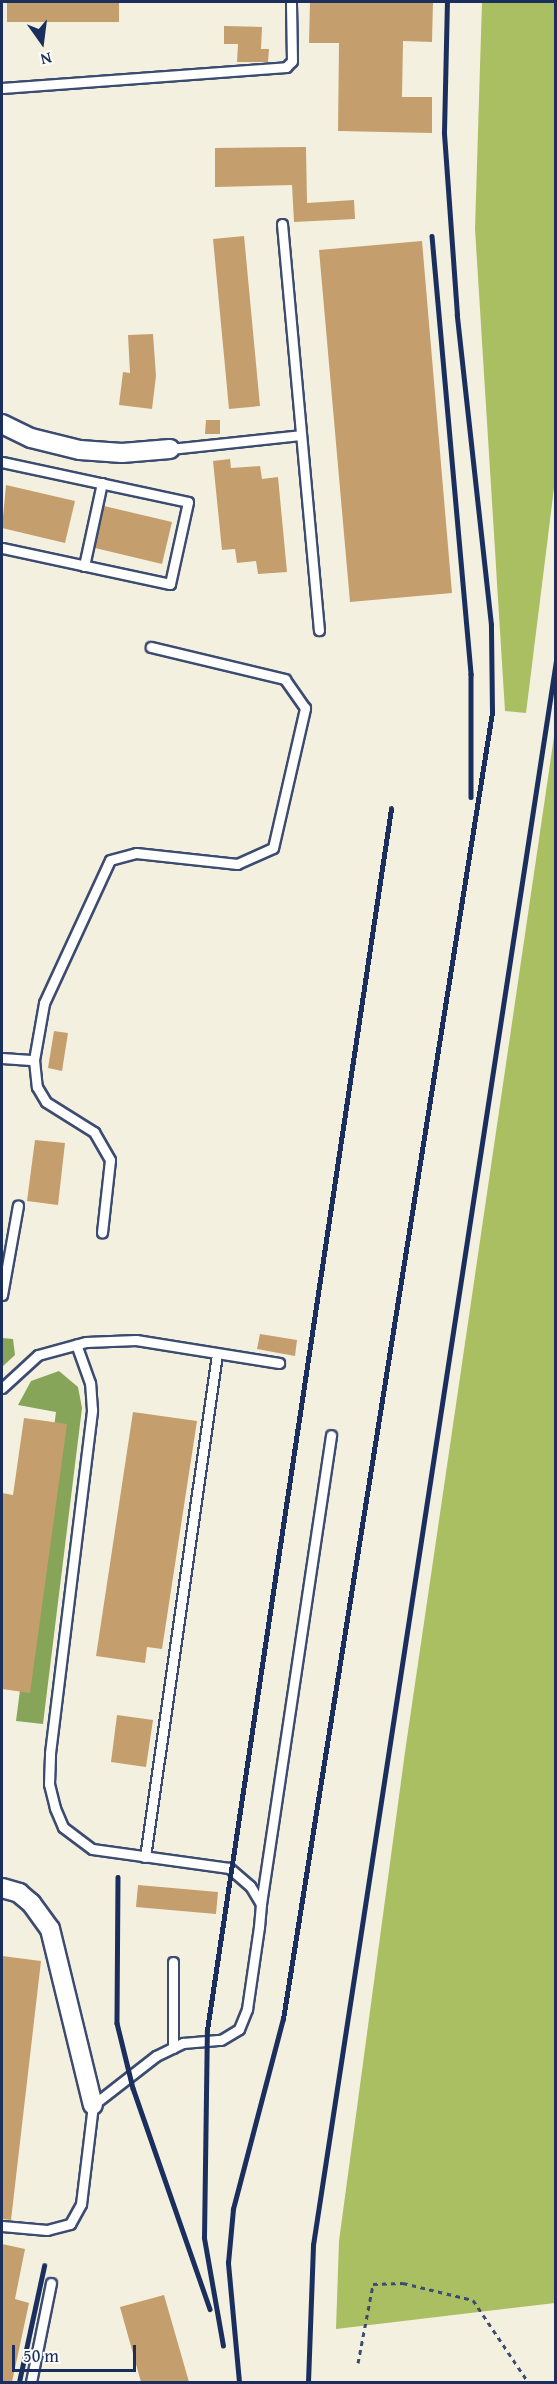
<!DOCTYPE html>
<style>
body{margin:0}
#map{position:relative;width:557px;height:2384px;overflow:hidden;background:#f4f0df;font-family:"Gentium Book Plus",serif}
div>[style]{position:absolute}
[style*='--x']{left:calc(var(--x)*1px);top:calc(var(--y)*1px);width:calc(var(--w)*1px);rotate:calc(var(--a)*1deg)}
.green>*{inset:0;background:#aabe62}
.forest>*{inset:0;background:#87a558}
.building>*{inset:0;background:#c59e6d}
.path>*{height:3px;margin-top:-1.5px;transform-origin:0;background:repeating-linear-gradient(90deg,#3c4c71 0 4.5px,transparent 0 9px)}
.roads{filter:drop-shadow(2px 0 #3c4c71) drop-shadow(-2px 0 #3c4c71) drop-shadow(0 2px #3c4c71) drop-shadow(0 -2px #3c4c71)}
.service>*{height:9px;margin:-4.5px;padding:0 4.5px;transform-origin:4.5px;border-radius:4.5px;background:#fff}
.minor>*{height:18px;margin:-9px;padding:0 9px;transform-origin:9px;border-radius:9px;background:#fff}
.rail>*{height:4.5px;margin:-2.25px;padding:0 2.25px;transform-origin:2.25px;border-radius:2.25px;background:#1b2f5e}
span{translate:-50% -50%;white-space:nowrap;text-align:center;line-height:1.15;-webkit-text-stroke:5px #fdfcf7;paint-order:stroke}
.frame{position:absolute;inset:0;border:3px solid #1b2f5e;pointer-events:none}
.north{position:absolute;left:12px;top:12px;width:60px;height:60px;-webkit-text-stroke:4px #fdfcf7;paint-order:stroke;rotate:166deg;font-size:16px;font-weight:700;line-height:24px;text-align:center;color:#1b2f5e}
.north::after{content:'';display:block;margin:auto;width:21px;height:27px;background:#1b2f5e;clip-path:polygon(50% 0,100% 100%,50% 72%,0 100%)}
.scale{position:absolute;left:12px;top:2345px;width:124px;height:27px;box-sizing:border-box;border:3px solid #1b2f5e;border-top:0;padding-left:8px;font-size:18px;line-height:21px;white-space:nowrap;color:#1b2f5e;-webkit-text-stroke:4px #fdfcf7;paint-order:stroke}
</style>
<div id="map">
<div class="green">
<i style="clip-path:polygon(482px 2px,555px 2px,556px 472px,526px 713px,505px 711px,475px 229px)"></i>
<i style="clip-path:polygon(555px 730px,555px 2303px,336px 2329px,339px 2241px,405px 1752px)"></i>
</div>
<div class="forest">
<i style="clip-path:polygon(2px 1338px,13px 1339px,15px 1355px,2px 1367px)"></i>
<i style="clip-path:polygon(59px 1371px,78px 1387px,82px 1408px,43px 1724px,16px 1721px,56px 1412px,18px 1405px,31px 1381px)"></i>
</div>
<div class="building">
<i style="clip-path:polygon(7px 2px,119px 2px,119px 22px,7px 22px)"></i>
<i style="clip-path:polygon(310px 2px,433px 2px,432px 42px,403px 41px,402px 97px,432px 97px,432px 133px,338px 131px,339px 43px,309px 43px)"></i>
<i style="clip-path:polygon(224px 26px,262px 27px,261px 49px,269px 49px,268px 62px,237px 62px,238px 44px,224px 44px)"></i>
<i style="clip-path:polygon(306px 147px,307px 203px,354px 200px,355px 219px,294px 222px,292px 185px,215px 187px,215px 148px)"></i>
<i style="clip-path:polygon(244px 236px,260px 406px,229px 409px,213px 239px)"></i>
<i style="clip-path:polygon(422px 241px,452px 593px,350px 602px,319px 250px)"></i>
<i style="clip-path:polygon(153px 334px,156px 376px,152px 409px,119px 405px,123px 372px,130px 373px,128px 335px)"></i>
<i style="clip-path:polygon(206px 420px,220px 420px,220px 434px,205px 434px)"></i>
<i style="clip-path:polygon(230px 459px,231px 468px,260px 466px,262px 479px,278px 477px,287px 572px,258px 574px,256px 561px,237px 563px,235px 549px,222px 550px,213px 461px)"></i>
<i style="clip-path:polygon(6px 485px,75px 501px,65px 543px,2px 528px)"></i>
<i style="clip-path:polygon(104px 506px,172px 522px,162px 564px,95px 548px)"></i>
<i style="clip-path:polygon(54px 1031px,68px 1033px,62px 1071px,48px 1068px)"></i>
<i style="clip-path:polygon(35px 1140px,65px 1143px,58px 1205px,27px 1201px)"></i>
<i style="clip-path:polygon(260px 1334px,297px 1340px,295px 1356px,257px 1349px)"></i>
<i style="clip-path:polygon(133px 1412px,197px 1421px,162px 1649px,147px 1647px,145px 1663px,96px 1656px)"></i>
<i style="clip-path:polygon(24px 1418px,67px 1424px,30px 1693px,2px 1689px,2px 1493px,13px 1495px)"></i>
<i style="clip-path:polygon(117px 1715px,153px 1720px,146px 1767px,111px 1762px)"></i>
<i style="clip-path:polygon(138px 1885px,218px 1892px,216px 1914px,136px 1907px)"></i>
<i style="clip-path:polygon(2px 1956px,41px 1961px,11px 2220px,2px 2219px)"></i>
<i style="clip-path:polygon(2px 2244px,25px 2249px,15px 2299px,29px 2303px,12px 2382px,2px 2382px)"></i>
<i style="clip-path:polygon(164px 2295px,189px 2382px,141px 2382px,120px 2307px)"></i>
</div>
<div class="path">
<i style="--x:358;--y:2363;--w:80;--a:-79.2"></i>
<i style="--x:373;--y:2284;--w:30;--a:-2"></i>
<i style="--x:403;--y:2283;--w:72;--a:13.7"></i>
<i style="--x:473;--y:2300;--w:99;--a:56.1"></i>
</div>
<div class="roads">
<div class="service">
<i style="--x:2;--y:88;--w:285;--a:-4.2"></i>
<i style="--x:286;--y:67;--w:8;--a:-45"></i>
<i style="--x:292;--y:61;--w:59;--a:-91"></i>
<i style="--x:282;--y:224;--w:408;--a:84.8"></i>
<i style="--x:170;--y:449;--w:131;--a:-6.1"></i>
<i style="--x:2;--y:462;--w:190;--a:12.1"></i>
<i style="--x:188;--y:502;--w:84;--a:102.4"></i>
<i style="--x:170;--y:584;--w:172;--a:-167.9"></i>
<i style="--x:84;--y:566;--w:85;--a:-77.8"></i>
<i style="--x:2;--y:1058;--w:32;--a:4"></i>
<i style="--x:34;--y:1060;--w:27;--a:84"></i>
<i style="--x:37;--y:1087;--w:17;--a:59"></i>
<i style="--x:46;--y:1102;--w:57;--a:32"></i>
<i style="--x:94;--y:1132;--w:32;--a:60"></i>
<i style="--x:110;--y:1160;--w:73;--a:96.3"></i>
<i style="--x:34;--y:1060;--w:58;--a:-80"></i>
<i style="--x:44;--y:1003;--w:157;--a:-65.2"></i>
<i style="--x:110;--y:860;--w:27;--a:-15"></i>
<i style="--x:136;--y:853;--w:102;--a:6.2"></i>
<i style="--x:237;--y:864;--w:39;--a:-24"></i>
<i style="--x:273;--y:848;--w:144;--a:-77.1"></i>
<i style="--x:305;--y:708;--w:35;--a:-125"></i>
<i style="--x:285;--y:679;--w:138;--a:-166.6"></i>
<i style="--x:2;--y:1295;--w:91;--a:-79.9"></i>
<i style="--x:2;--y:1388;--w:49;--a:-42.5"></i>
<i style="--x:38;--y:1355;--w:50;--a:-15.2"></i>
<i style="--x:86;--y:1342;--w:50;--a:-2.3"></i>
<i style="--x:136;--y:1340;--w:145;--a:9.1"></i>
<i style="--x:145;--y:1857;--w:508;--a:-81.85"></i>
<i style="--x:261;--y:1904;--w:474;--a:-81.5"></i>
<i style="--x:173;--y:2048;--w:86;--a:-90"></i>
<i style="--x:2;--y:2226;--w:45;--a:5.1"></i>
<i style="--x:47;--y:2230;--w:24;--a:-15"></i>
<i style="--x:70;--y:2224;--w:23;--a:-61"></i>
<i style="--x:81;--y:2204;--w:100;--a:-83.1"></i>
<i style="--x:93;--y:2105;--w:80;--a:-37.9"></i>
<i style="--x:156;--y:2056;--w:30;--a:-26"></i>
<i style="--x:183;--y:2043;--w:38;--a:-5"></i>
<i style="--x:221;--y:2040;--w:21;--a:-31"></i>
<i style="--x:239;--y:2029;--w:22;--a:-68"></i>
<i style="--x:247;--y:2009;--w:83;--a:-81.7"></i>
<i style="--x:259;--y:1927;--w:23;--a:-85"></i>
<i style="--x:261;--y:1904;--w:21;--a:-121"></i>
<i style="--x:250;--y:1886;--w:28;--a:-139"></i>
<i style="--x:229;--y:1868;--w:138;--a:-172.1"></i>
<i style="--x:92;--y:1849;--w:36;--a:-143"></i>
<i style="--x:63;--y:1827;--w:21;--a:-113"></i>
<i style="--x:55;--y:1808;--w:25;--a:-104"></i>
<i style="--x:49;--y:1784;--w:31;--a:-88"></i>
<i style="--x:50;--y:1753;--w:346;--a:-83"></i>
<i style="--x:92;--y:1410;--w:27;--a:-94"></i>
<i style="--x:90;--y:1383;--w:41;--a:-109.7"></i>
<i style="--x:31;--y:2382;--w:101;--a:-78.6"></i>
</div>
<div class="minor">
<i style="--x:2;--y:424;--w:32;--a:26"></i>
<i style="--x:31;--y:438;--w:50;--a:13.8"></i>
<i style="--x:80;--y:450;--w:42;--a:4.1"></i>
<i style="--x:122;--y:453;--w:48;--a:-4.8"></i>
<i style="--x:2;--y:1888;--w:18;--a:16"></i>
<i style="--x:19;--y:1893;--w:16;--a:40"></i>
<i style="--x:31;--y:1903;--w:32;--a:54"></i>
<i style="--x:50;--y:1929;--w:181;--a:76.3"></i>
</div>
</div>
<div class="rail">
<i style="--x:432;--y:236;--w:440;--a:84.9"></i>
<i style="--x:471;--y:674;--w:123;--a:90"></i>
<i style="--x:118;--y:1877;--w:146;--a:90.4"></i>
<i style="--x:117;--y:2023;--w:67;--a:76.2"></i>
<i style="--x:133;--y:2088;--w:234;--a:70.8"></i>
<i style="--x:223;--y:2346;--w:110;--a:-100"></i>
<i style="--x:204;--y:2238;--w:208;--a:-89.2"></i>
<i style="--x:207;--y:2030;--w:1235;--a:-81.43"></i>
<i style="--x:19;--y:2382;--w:119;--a:-77.8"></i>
<i style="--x:239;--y:2382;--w:120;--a:-95.3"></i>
<i style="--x:228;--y:2263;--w:54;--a:-84.7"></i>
<i style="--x:233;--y:2209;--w:196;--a:-75.3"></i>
<i style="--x:283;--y:2019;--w:1324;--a:-80.91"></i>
<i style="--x:492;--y:712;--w:87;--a:-90.7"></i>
<i style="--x:491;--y:625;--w:312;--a:-96.3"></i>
<i style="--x:457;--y:315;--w:183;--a:-94.1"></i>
<i style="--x:444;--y:132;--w:130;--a:-88.7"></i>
<i style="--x:308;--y:2382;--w:137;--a:-87.9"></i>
<i style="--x:313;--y:2245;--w:1603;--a:-81.28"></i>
</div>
<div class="frame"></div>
<div class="north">N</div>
<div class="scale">50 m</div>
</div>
